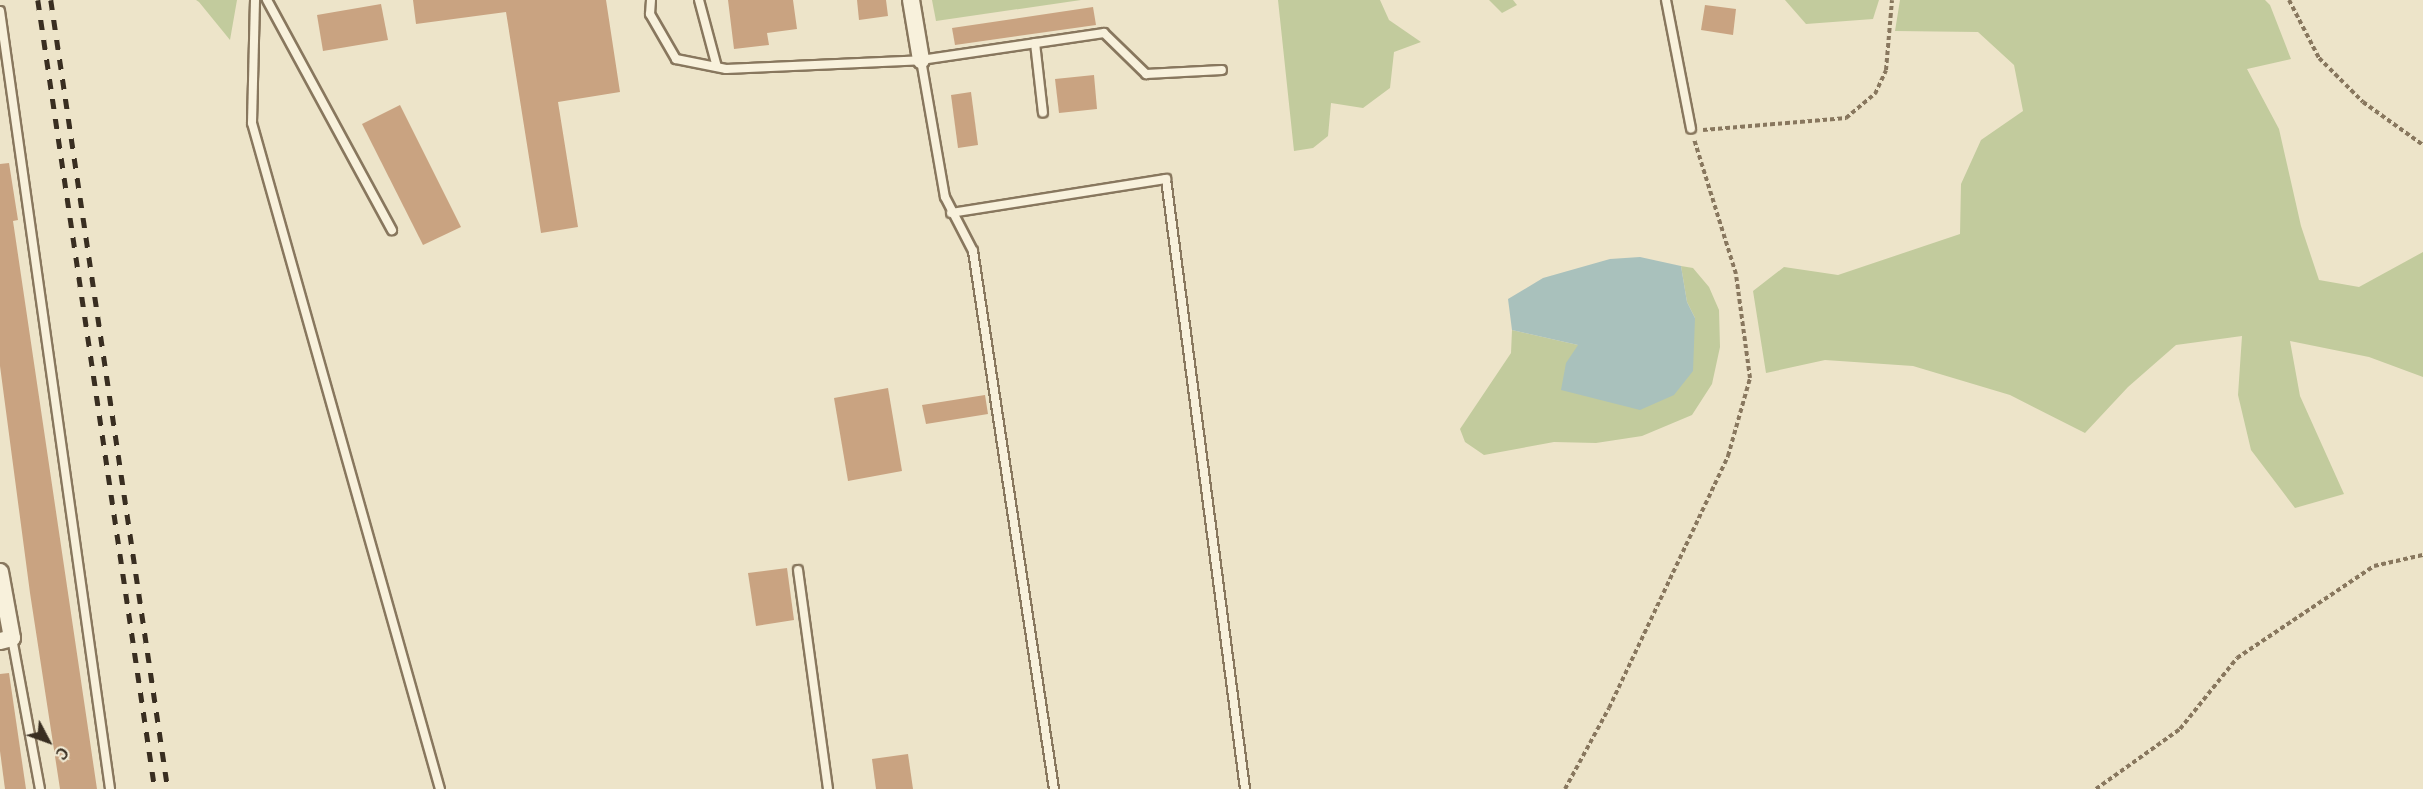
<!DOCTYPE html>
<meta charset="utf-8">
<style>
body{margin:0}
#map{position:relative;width:2423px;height:789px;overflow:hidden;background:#ede4c9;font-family:Bitter,serif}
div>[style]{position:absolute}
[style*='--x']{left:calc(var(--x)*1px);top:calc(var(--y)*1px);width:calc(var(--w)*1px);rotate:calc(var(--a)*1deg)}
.green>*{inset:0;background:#c2cb9d}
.water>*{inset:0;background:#a9c1bc}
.building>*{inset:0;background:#c9a381}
.path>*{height:4px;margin-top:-2px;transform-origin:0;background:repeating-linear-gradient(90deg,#88775e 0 4.5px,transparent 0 7.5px)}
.roads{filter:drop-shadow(2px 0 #88775e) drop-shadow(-2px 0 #88775e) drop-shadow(0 2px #88775e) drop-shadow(0 -2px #88775e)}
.service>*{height:8px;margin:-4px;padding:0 4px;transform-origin:4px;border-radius:4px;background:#f8f1dc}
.minor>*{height:16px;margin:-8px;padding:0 8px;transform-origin:8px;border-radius:8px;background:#f8f1dc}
.rail>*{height:4.5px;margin-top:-2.25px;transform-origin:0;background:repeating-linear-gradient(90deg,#392e21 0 10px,transparent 0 20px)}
span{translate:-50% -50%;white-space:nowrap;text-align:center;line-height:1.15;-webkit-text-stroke:4.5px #f4eed8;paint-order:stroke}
.north{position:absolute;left:18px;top:711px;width:60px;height:60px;-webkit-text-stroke:4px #f4eed8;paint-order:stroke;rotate:131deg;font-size:16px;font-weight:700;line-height:24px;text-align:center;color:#392e21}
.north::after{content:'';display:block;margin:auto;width:21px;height:27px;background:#392e21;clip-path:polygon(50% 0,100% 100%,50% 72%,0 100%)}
</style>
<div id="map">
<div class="green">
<i style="clip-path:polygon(196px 0,237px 0,230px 40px,199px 2px)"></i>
<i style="clip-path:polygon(932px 0,1081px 0,936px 21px)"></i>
<i style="clip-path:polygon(1278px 0,1380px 0,1389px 20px,1421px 42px,1394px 52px,1390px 88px,1363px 108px,1331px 103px,1328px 136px,1313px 148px,1294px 151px)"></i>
<i style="clip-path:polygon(1489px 0,1513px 0,1517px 5px,1502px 13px)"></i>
<i style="clip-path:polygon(1785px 0,1879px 0,1873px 19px,1806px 24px)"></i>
<i style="clip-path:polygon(1900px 0,2265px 0,2270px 5px,2291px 59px,2247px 69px,2279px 129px,2301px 226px,2319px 280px,2359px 287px,2423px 252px,2423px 377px,2369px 357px,2290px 341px,2300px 396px,2344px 494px,2295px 508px,2251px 450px,2238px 395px,2242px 336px,2176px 345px,2128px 387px,2085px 433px,2010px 395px,1913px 366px,1825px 360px,1766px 373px,1753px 291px,1784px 267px,1838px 275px,1960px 234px,1961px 184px,1981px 140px,2023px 111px,2014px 65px,1978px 32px,1895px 31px)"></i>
<i style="clip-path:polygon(1681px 266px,1693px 268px,1709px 287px,1719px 310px,1720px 347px,1712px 384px,1692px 415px,1642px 436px,1596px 443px,1554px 442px,1484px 455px,1465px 442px,1460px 429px,1511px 353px,1512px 330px,1578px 345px,1695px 318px,1687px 302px)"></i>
</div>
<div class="water">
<i style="clip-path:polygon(1640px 257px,1681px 266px,1687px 302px,1695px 318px,1693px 371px,1674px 395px,1640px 410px,1561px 390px,1566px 363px,1578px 345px,1512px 330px,1508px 299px,1543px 278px,1610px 259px)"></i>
</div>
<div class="building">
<i style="clip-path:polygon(413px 0,606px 0,620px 92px,558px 102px,578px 227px,541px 233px,506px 12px,416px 24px)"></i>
<i style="clip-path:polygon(728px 0,793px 0,797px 29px,767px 33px,769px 45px,734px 49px)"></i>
<i style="clip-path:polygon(857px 0,886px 0,888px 16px,859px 20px)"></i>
<i style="clip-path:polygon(381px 4px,388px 40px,323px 51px,317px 15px)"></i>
<i style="clip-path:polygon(1705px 5px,1736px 9px,1733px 35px,1701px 30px)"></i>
<i style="clip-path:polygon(1093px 7px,1096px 25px,955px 45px,952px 28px)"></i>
<i style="clip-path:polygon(1094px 75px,1097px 109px,1059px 113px,1055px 79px)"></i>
<i style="clip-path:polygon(971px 92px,978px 145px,958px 148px,951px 95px)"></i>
<i style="clip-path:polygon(400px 105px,461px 227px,423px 245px,362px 124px)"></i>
<i style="clip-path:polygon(9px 163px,18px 220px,13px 221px,97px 789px,60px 789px,30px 593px,0 366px,0 164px)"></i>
<i style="clip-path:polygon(888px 388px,902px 471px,848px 481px,834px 398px)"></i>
<i style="clip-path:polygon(985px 395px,988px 414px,926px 424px,922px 405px)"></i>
<i style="clip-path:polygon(787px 568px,794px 620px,756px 626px,748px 573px)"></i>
<i style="clip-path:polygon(9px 673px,26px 789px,5px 789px,0 751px,0 674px)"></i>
<i style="clip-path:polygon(908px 754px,913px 789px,876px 789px,872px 759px)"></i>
</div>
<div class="path">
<i style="--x:2289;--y:0;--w:65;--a:62.7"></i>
<i style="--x:2319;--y:58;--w:62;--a:45"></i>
<i style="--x:2363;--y:102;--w:74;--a:35.6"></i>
<i style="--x:1703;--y:130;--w:144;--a:-4.8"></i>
<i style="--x:1846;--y:118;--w:38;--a:-40"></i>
<i style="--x:1875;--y:94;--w:26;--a:-65"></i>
<i style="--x:1886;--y:70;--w:70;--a:-85.1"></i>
<i style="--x:1565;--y:789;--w:92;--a:-61.5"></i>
<i style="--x:1609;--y:708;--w:279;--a:-64.7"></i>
<i style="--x:1728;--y:456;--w:81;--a:-74.2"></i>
<i style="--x:1750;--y:378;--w:105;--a:-97.7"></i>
<i style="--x:1736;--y:274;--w:141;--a:-107.3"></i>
<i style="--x:2096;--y:789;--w:103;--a:-35.5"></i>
<i style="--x:2180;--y:729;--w:91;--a:-51.2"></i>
<i style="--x:2237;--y:658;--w:165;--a:-33.9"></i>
<i style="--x:2374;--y:566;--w:50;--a:-12.7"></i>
</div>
<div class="roads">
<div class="service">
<i style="--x:255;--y:0;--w:123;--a:91.4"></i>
<i style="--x:252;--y:123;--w:692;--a:74.24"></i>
<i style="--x:267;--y:0;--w:262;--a:61.5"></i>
<i style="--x:651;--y:0;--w:14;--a:94"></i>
<i style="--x:650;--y:14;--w:52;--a:60"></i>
<i style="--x:676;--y:59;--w:51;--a:11.3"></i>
<i style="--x:726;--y:69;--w:195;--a:-2.6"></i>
<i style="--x:921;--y:60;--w:185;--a:-8.4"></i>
<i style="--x:1104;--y:33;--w:59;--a:44.3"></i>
<i style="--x:1146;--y:74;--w:76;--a:-3"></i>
<i style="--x:699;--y:0;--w:69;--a:75"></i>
<i style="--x:1666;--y:0;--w:131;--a:79"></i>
<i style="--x:0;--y:11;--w:786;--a:81.95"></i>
<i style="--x:1035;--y:43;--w:70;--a:83.5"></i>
<i style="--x:921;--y:60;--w:139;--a:80.1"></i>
<i style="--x:945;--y:197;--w:61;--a:62.6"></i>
<i style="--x:973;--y:251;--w:544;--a:81.44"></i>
<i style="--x:951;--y:213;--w:218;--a:-9"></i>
<i style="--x:1166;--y:179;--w:615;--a:82.62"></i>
<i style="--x:798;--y:570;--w:221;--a:82.2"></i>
<i style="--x:12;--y:638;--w:154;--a:79.5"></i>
</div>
<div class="minor">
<i style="--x:911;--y:0;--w:61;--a:80.5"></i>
<i style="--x:0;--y:572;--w:67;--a:79.7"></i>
<i style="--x:12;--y:638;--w:12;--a:166"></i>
</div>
</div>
<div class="rail">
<i style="--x:38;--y:0;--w:798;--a:81.57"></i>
<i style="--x:51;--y:0;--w:798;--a:81.57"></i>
</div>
<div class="north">С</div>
</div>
